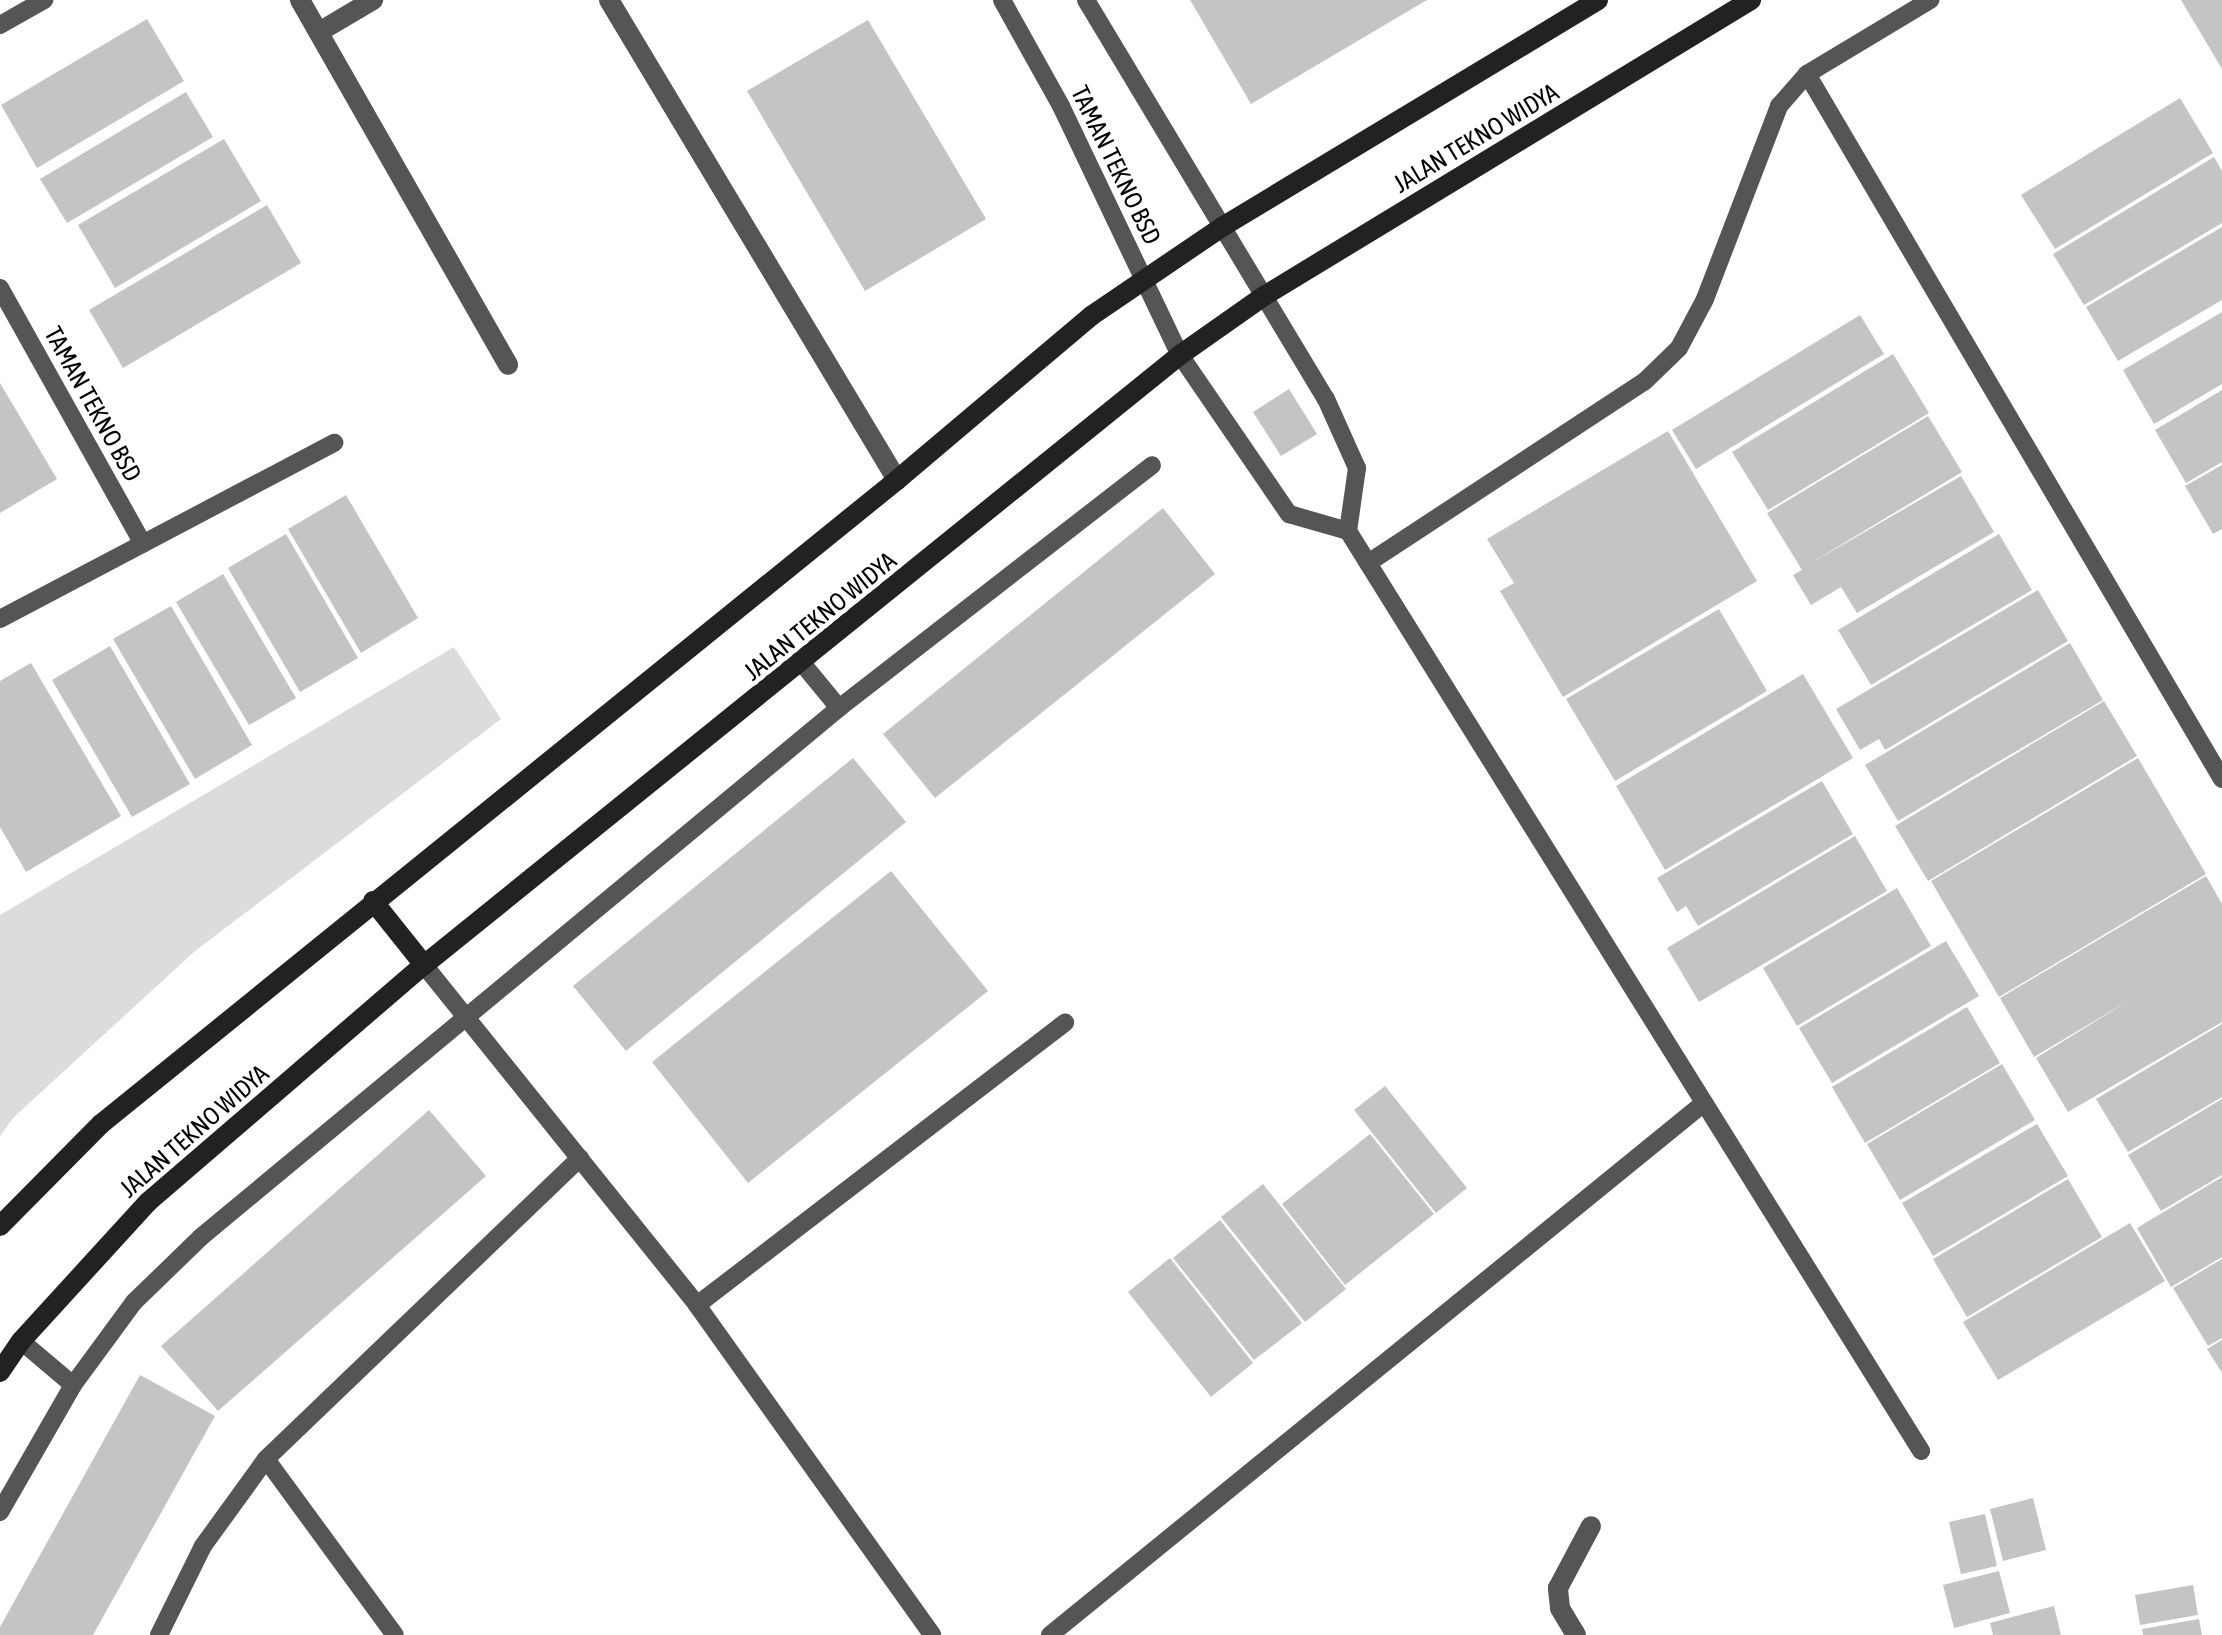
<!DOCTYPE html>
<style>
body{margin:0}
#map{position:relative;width:2222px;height:1635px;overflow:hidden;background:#fff;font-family:"Asap Condensed",sans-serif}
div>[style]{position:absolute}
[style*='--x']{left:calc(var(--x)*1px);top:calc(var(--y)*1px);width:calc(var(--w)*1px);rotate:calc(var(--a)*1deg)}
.green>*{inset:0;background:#dcdcdc}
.building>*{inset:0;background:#c4c4c4}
.lane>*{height:18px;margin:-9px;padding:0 9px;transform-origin:9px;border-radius:9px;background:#555}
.street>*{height:20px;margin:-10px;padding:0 10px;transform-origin:10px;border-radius:10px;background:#555}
.secondary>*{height:20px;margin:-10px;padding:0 10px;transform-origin:10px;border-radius:10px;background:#222}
span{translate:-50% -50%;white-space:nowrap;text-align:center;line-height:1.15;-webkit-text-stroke:9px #fff;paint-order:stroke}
.street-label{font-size:25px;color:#000}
</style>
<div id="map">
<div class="green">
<i style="clip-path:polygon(454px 647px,501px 719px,195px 951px,14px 1117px,0 1136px,0 915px)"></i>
</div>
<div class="building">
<i style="clip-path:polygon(1190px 0,1427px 0,1251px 104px)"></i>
<i style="clip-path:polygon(2181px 0,2222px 0,2222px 69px)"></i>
<i style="clip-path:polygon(147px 19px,184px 81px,37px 168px,1px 105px)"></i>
<i style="clip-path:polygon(868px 20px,986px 219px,865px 291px,747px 91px)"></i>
<i style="clip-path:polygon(186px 92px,213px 137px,67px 223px,40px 179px)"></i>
<i style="clip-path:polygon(2180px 98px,2213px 153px,2055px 249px,2021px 195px)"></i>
<i style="clip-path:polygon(224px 139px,261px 201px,115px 288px,78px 225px)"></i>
<i style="clip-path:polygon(2214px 157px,2222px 171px,2222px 223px,2084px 305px,2053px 254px)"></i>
<i style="clip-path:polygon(267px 205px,301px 263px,123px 368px,89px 310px)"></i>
<i style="clip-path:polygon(2222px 227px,2222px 300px,2118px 361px,2086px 307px)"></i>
<i style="clip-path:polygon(2222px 312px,2222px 384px,2154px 424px,2123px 370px)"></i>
<i style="clip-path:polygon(1860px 315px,1884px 354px,1696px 469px,1672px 430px)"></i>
<i style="clip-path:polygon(1893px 354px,1929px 413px,1768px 510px,1732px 452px)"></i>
<i style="clip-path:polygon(0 383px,57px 479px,0 513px)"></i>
<i style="clip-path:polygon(1289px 389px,1317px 434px,1281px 456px,1253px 412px)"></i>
<i style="clip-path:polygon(2222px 390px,2222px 462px,2186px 483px,2155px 430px)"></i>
<i style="clip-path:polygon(1928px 416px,1962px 472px,1806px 566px,1961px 476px,1994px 532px,1857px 613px,1841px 587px,1811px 605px,1793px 575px,1802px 570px,1767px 513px)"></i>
<i style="clip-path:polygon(1668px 431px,1757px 581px,1563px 697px,1500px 591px,1514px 583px,1487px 539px)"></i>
<i style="clip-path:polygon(2222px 465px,2222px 529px,2213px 534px,2185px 486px)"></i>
<i style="clip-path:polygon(346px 495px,418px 618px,361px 653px,288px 529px)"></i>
<i style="clip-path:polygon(1163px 508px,1215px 574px,935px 798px,883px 734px)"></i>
<i style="clip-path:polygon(286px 534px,358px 658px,300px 692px,228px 568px)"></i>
<i style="clip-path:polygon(1999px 534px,2032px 590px,1871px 685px,1838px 630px)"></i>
<i style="clip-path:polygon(223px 574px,296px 698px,249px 725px,176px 602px)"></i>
<i style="clip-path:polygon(2038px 590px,2068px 641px,1885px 750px,1879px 739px,1860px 750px,1836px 709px)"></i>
<i style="clip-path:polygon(171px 606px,252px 745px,195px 779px,113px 639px)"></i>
<i style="clip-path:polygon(1719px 609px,1767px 691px,1615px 781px,1566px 699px)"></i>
<i style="clip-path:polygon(2070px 643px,2103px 700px,1898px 821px,1865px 765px)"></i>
<i style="clip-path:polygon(110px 646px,190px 784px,132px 817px,52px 680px)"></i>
<i style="clip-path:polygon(31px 663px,121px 816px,26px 872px,0 827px,0 681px)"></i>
<i style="clip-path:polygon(1803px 674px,1853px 758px,1665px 870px,1616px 786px)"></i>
<i style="clip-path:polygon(2104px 701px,2137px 756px,1928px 881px,1895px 826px)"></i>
<i style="clip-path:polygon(853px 758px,906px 822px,626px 1051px,573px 986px)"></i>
<i style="clip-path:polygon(2138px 758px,2206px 874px,1999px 997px,1931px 881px)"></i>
<i style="clip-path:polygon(1822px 781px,1853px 834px,1698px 926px,1686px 906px,1677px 912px,1657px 878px)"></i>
<i style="clip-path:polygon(1855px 836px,1887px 891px,1699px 1002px,1667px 948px)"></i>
<i style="clip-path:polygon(891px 871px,988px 991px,748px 1183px,652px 1062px)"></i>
<i style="clip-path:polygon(2206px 876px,2222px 904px,2222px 1022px,2068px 1112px,2036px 1058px,2133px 998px,2034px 1057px,2000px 998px)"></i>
<i style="clip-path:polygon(1897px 888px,1931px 946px,1797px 1026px,1763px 968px)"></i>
<i style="clip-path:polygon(1946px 941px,1979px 996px,1832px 1083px,1799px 1028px)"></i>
<i style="clip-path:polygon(1967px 1007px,2000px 1063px,1865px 1143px,1832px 1087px)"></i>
<i style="clip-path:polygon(2222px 1024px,2222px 1097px,2128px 1152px,2096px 1099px)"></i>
<i style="clip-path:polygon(2002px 1064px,2035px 1120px,1900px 1200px,1867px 1144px)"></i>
<i style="clip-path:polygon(1385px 1086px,1467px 1188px,1436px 1213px,1354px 1110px)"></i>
<i style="clip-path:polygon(2222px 1099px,2222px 1175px,2161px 1211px,2128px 1155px)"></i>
<i style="clip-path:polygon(429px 1110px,486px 1176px,218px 1411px,161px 1346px)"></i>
<i style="clip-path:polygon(2037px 1124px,2068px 1176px,1933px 1256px,1902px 1203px)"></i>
<i style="clip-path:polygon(1370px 1134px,1434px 1214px,1345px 1285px,1282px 1204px)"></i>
<i style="clip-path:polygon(2222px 1177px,2222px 1257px,2171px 1287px,2137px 1228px)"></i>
<i style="clip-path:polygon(2068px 1179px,2102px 1237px,1967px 1317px,1933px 1259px)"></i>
<i style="clip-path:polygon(1263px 1184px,1346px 1289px,1305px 1322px,1221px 1217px)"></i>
<i style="clip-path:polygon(1220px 1220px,1302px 1323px,1254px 1360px,1173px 1258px)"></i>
<i style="clip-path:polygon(2130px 1223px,2165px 1281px,1998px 1380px,1963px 1322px)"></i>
<i style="clip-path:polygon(1170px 1258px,1253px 1363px,1211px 1397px,1128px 1292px)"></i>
<i style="clip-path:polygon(2222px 1259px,2222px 1338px,2208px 1346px,2173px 1288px)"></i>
<i style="clip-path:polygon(2222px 1340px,2222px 1373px,2207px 1349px)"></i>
<i style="clip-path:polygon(140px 1375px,215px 1416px,93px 1635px,0 1635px,0 1627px)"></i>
<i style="clip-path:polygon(2033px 1498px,2046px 1550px,2003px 1561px,1990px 1509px)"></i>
<i style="clip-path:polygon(1985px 1514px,1997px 1566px,1961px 1574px,1949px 1522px)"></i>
<i style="clip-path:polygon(1999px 1571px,2010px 1613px,1954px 1628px,1943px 1585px)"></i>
<i style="clip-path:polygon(2193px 1585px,2198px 1615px,2140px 1625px,2135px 1595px)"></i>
<i style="clip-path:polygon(2054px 1606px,2061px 1635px,1993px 1635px,1990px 1623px)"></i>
<i style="clip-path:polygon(2199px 1619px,2202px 1635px,2143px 1635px,2142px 1629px)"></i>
</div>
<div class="lane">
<i style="--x:1002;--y:0;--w:121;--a:60.9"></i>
<i style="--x:1061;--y:106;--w:276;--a:64.5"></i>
<i style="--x:1180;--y:355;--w:193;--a:55.6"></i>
<i style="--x:1289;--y:514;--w:61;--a:16.1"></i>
<i style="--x:1086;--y:0;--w:466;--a:59"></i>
<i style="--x:1326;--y:399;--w:76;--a:65.8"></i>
<i style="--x:1357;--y:468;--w:64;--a:98.1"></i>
<i style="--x:1348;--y:531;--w:1084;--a:58.08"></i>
<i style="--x:0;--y:25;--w:51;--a:-29.6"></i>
<i style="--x:1807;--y:74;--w:818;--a:59.52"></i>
<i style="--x:0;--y:288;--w:293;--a:60.8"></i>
<i style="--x:1368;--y:563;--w:331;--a:-33.3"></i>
<i style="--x:1645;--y:381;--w:47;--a:-44.1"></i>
<i style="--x:1679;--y:348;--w:55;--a:-62"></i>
<i style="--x:1705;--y:299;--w:207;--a:-69"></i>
<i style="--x:1779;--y:106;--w:43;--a:-48.8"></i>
<i style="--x:1807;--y:74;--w:144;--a:-31"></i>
<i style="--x:0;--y:619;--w:378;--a:-27.8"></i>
<i style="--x:839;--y:708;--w:396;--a:-37.8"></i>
<i style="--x:424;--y:965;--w:436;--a:51.2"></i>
<i style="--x:697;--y:1305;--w:405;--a:54.5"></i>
<i style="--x:697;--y:1305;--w:464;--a:-37.5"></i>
<i style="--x:21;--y:1341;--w:68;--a:40.2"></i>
<i style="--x:73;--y:1385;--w:103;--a:-53.7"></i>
<i style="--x:134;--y:1302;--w:93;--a:-44.1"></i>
<i style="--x:201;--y:1237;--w:829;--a:-39.66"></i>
<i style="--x:839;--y:708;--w:58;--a:-129.4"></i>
<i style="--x:266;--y:1459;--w:218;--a:53.8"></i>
<i style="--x:0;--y:1512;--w:146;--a:-60.1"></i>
<i style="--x:159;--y:1635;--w:99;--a:-63.7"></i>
<i style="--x:203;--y:1546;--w:107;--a:-54.1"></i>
<i style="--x:266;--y:1459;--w:435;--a:-43.8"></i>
<i style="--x:1050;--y:1635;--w:843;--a:-39.13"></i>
</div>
<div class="street">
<i style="--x:300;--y:0;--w:420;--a:60.3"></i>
<i style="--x:609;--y:0;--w:560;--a:59.04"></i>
<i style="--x:319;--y:32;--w:63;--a:-30.7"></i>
<i style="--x:1576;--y:1635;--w:31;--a:-121"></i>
<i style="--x:1560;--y:1608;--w:20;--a:-96"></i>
<i style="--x:1558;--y:1588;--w:70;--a:-62"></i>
</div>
<div class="secondary">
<i style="--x:373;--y:901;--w:82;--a:51.4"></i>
<i style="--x:0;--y:1226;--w:144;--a:-45.3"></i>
<i style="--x:101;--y:1124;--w:1024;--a:-38.97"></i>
<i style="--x:897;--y:480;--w:254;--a:-40.2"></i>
<i style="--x:1091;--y:316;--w:158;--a:-34.2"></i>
<i style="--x:1222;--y:227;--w:439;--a:-31.1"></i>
<i style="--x:0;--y:1372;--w:37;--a:-56"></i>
<i style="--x:21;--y:1341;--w:188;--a:-47.6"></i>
<i style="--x:148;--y:1202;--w:364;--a:-40.7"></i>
<i style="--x:424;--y:965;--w:971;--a:-38.9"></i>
<i style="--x:1180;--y:355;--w:103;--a:-35.1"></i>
<i style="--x:1264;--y:296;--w:570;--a:-31.29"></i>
</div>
<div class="street-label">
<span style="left:1476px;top:138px;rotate:-31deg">JALAN TEKNO WIDYA</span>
<span style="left:1116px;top:165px;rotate:64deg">TAMAN TEKNO BSD</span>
<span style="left:93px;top:404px;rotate:61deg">TAMAN TEKNO BSD</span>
<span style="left:820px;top:616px;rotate:-39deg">JALAN TEKNO WIDYA</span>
<span style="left:194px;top:1131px;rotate:-41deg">JALAN TEKNO WIDYA</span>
</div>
</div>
